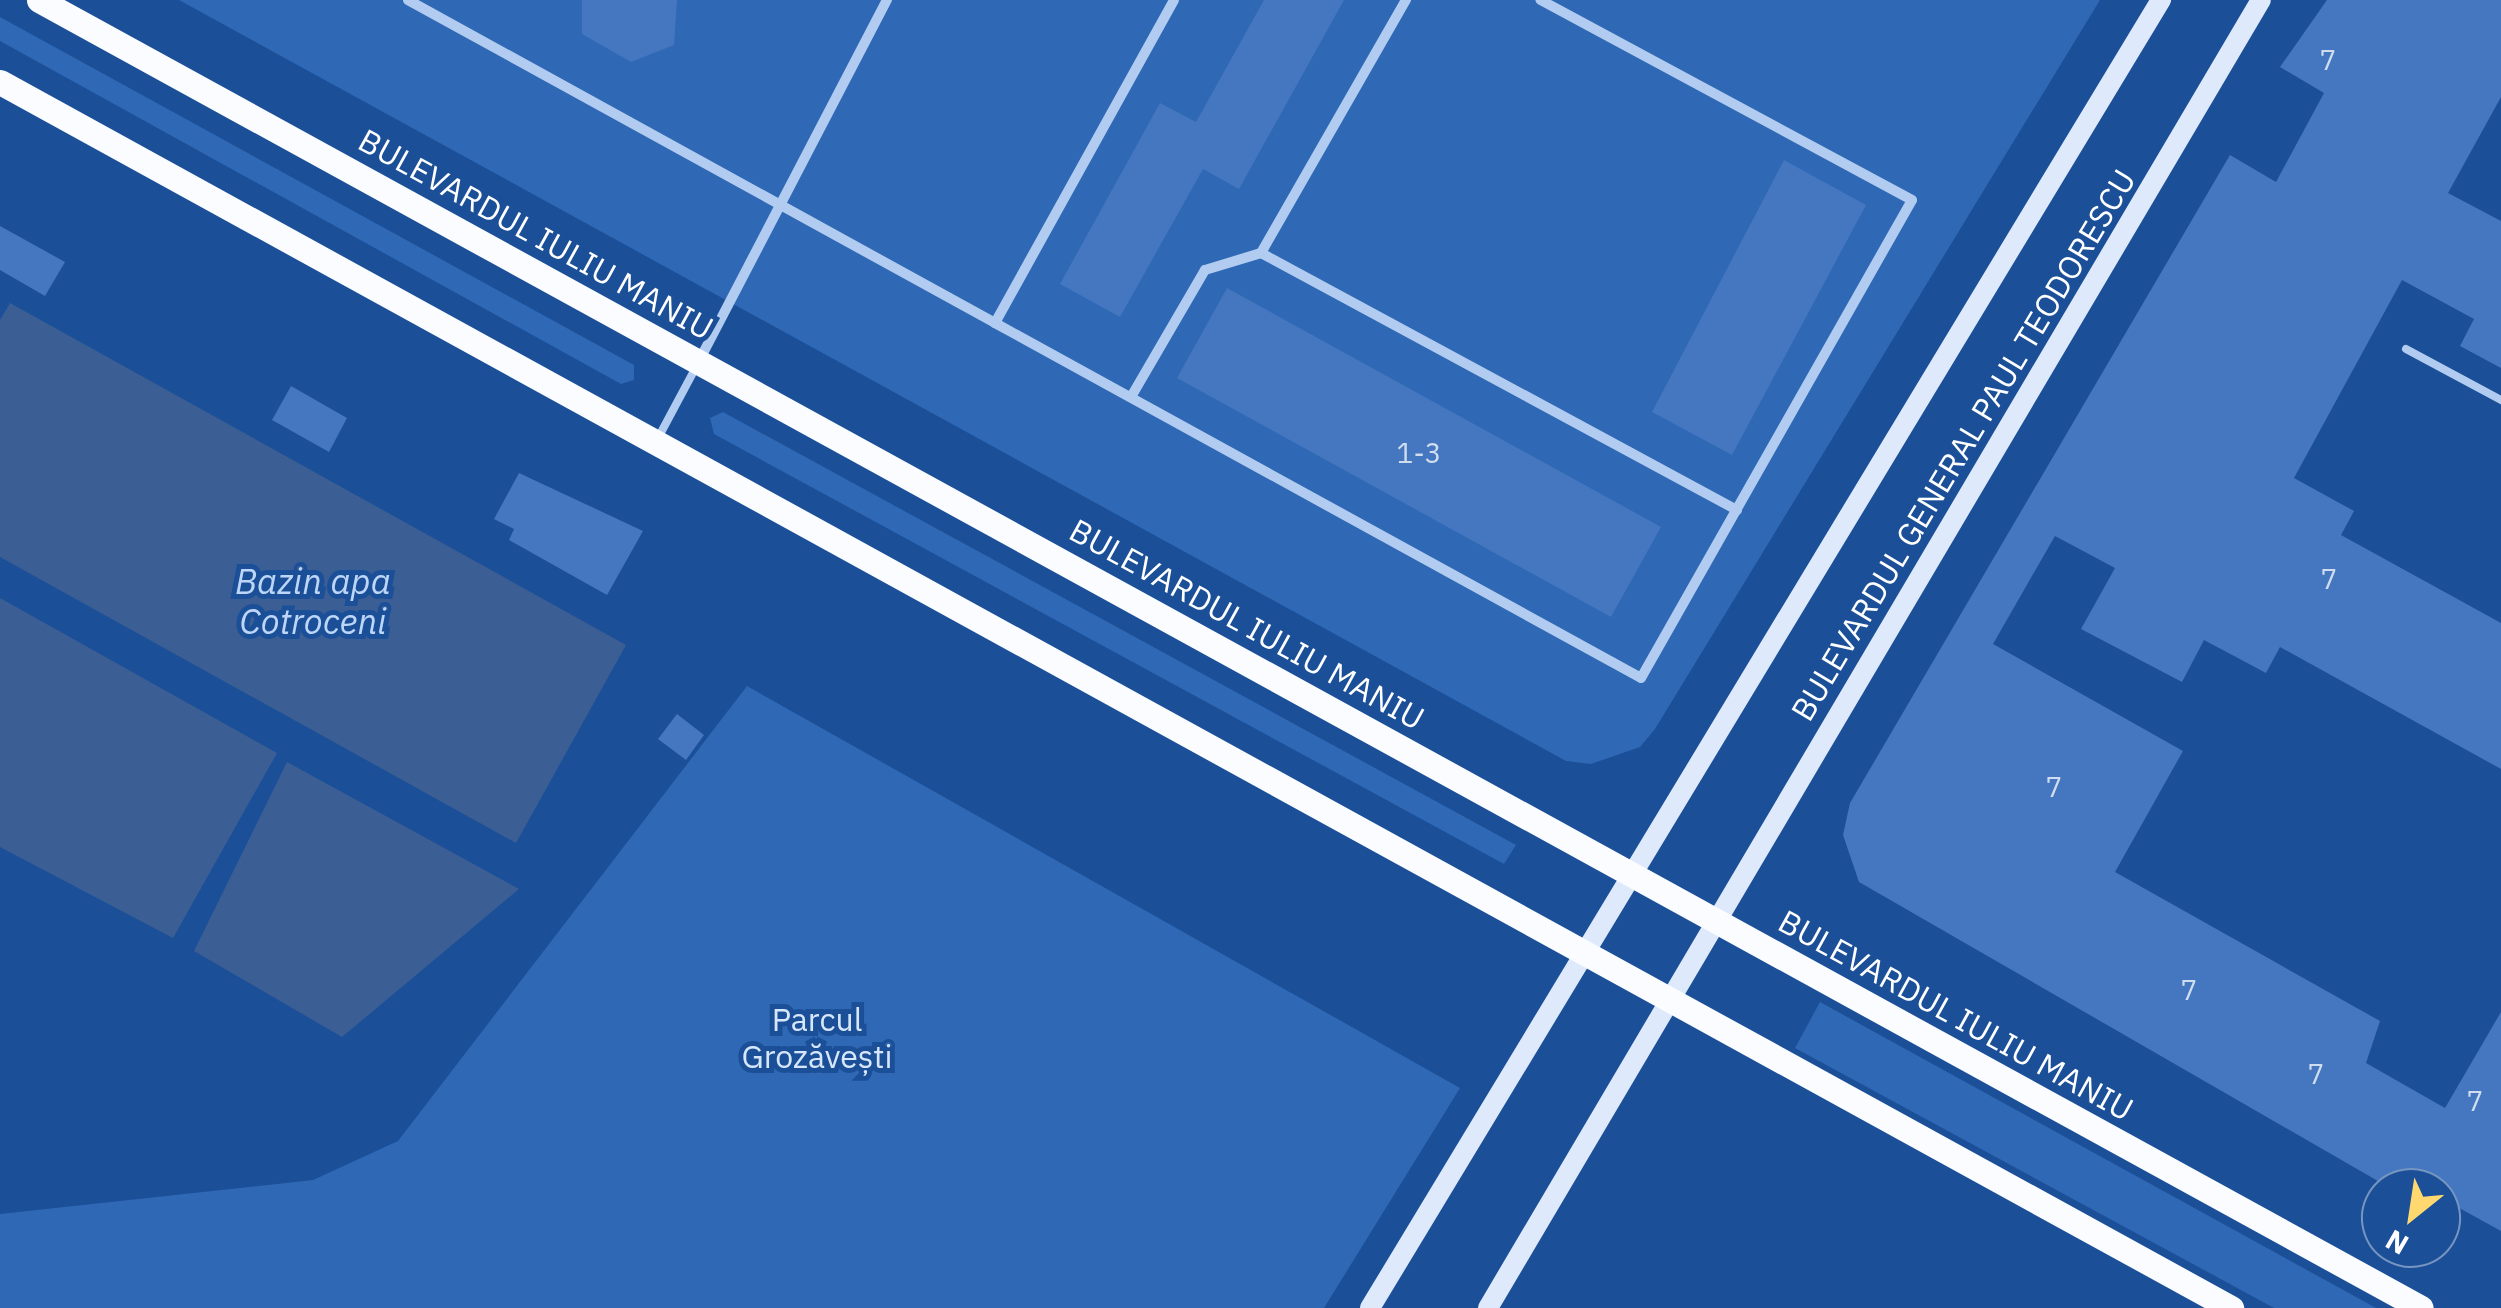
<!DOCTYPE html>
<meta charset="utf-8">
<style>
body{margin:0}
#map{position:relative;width:2501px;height:1308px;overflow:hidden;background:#1b4f98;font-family:"IBM Plex Sans",sans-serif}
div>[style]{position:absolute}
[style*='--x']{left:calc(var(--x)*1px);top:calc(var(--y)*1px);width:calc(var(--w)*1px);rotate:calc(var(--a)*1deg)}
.green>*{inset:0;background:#2f68b5}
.water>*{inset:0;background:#3b5f95}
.building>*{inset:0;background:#4477bf}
.lane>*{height:8px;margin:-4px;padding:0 4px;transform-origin:4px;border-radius:4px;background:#b1ccf0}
.street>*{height:10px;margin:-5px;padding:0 5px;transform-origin:5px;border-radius:5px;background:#b1ccf0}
.secondary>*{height:20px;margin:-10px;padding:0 10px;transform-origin:10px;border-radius:10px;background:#deeafb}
.primary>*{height:25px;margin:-12.5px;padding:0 12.5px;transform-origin:12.5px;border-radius:12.5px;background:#fafcff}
span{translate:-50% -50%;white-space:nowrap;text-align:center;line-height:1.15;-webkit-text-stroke:10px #1b4f98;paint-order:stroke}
.number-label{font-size:28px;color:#d0ddef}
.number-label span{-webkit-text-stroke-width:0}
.street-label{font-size:32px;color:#fff}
.park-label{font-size:32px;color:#d7e7fb}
.water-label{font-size:35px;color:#bdd6f7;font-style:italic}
.north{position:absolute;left:2361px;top:1168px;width:100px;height:100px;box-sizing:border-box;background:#1b4f98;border:2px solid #7695c1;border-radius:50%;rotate:210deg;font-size:28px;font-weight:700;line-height:40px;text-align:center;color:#fff}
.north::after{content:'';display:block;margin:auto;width:35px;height:45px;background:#ffd970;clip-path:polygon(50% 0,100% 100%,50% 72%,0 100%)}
</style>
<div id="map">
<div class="green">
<i style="clip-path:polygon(179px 0,2100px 0,1655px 729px,1640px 747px,1591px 764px,1566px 761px)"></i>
<i style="clip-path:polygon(0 17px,634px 365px,634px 380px,621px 384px,0 41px)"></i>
<i style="clip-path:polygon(723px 412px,1516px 845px,1504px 864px,714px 434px,710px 418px)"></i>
<i style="clip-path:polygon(747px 686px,1460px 1088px,1324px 1308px,0 1308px,0 1214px,313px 1180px,398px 1141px)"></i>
<i style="clip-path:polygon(1820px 1002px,2376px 1308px,2274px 1308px,1795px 1048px)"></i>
</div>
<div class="water">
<i style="clip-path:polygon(10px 303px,626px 645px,516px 843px,0 557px,0 320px)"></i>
<i style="clip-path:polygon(0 598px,277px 753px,173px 938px,0 847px)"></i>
<i style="clip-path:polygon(287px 762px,519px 889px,342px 1037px,194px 951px)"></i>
</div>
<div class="building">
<i style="clip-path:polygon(582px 0,677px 0,674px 45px,631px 62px,582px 34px)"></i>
<i style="clip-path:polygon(1264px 0,1344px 0,1239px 189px,1203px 169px,1120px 317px,1060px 284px,1160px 103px,1196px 122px)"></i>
<i style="clip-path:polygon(2327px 0,2501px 0,2501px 97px,2448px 193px,2501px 221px,2501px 368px,2460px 346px,2474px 319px,2402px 280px,2294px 478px,2354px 511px,2341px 535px,2501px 623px,2501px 769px,2280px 647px,2266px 673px,2204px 640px,2182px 682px,2081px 629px,2115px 568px,2055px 536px,1993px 644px,2183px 751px,2115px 872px,2380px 1021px,2366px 1063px,2445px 1108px,2501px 1012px,2501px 1231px,2441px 1198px,2441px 1188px,2402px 1176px,2390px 1188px,1859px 882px,1843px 835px,1850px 803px,2230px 155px,2276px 182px,2324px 93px,2280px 67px)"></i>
<i style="clip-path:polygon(1784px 160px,1866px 205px,1732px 455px,1652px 412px)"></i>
<i style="clip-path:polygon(0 226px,65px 262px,45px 296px,0 270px)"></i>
<i style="clip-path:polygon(1227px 288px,1661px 527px,1611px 617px,1177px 378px)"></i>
<i style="clip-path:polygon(291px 386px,347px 418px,329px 452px,272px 420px)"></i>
<i style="clip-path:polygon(519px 473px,643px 531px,607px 595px,509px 540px,514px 529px,494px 519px)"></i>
<i style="clip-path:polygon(677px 714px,704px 735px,686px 760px,658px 739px)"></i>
</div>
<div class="lane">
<i style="--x:2406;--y:349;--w:108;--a:28.2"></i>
<i style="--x:657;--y:440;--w:85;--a:-61.9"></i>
</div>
<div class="street">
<i style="--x:408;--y:0;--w:670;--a:28.82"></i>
<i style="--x:995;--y:323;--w:369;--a:-61"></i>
<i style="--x:1261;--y:253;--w:541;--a:28.37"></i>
<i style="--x:995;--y:323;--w:737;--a:28.79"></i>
<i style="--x:1641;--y:678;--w:549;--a:-60.45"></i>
<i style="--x:1912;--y:200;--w:422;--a:-151.7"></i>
<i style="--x:700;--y:359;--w:405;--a:-62.5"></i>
<i style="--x:1131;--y:397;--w:147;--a:-59.8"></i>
<i style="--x:1205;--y:270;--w:59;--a:-16.9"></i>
<i style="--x:1261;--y:253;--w:292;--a:-60.2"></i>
</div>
<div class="secondary">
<i style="--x:1370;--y:1308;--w:1529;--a:-58.84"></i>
<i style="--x:1488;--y:1308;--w:1519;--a:-59.42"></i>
</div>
<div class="primary">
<i style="--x:39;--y:0;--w:2717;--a:28.77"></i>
<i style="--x:0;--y:82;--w:2546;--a:28.79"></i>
</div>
<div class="number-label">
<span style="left:2328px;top:60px">7</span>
<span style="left:1419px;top:453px">1-3</span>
<span style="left:2329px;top:579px">7</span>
<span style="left:2054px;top:787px">7</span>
<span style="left:2189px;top:990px">7</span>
<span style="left:2316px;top:1074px">7</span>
<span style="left:2475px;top:1101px">7</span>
</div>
<div class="street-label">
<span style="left:536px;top:234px;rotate:29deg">BULEVARDUL IULIU MANIU</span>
<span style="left:1963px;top:445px;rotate:-59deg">BULEVARDUL GENERAL PAUL TEODORESCU</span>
<span style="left:1247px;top:624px;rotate:29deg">BULEVARDUL IULIU MANIU</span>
<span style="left:1956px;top:1015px;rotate:29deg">BULEVARDUL IULIU MANIU</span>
</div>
<div class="park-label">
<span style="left:817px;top:1038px">Parcul<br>Grozăvești</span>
</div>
<div class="water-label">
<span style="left:313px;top:601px">Bazin apa<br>Cotroceni</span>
</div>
<div class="north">N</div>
</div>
